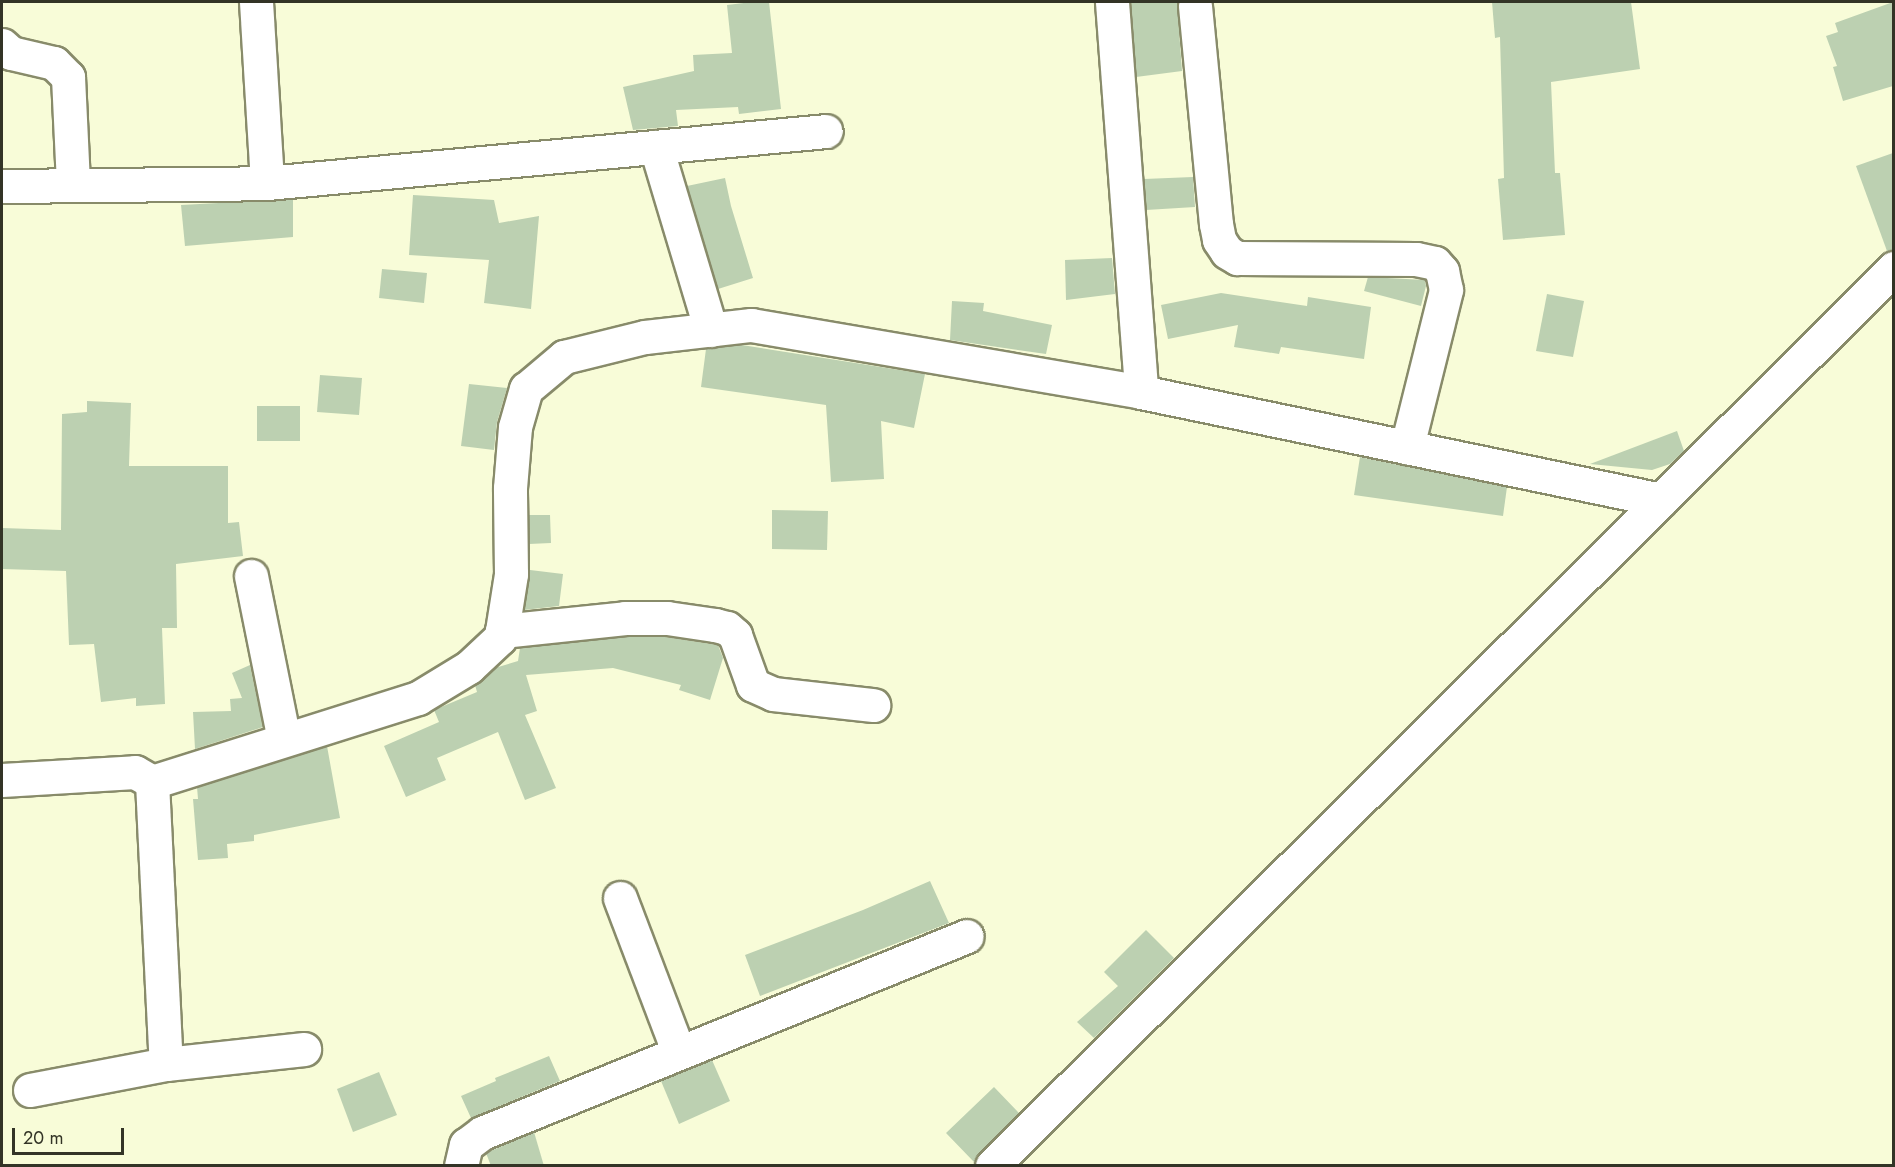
<!DOCTYPE html>
<style>
body{margin:0}
#map{position:relative;width:1895px;height:1167px;overflow:hidden;background:#f8fcd8;font-family:Jost,sans-serif}
div>[style]{position:absolute}
[style*='--x']{left:calc(var(--x)*1px);top:calc(var(--y)*1px);width:calc(var(--w)*1px);rotate:calc(var(--a)*1deg)}
.building>*{inset:0;background:#bcd0b1}
.roads{filter:drop-shadow(2px 0 #888b6a) drop-shadow(-2px 0 #888b6a) drop-shadow(0 2px #888b6a) drop-shadow(0 -2px #888b6a)}
.minor>*{height:33px;margin:-16.5px;padding:0 16.5px;transform-origin:16.5px;border-radius:16.5px;background:#fff}
.secondary>*{height:33px;margin:-16.5px;padding:0 16.5px;transform-origin:16.5px;border-radius:16.5px;background:#fff}
span{translate:-50% -50%;white-space:nowrap;text-align:center;line-height:1.15;-webkit-text-stroke:4.5px #f8fcd8;paint-order:stroke}
.frame{position:absolute;inset:0;border:3px solid #333426;pointer-events:none}
.scale{position:absolute;left:12px;top:1128px;width:112px;height:27px;box-sizing:border-box;border:3px solid #333426;border-top:0;padding-left:8px;font-size:18px;line-height:21px;white-space:nowrap;color:#333426;-webkit-text-stroke:4px #f8fcd8;paint-order:stroke}
</style>
<div id="map">
<div class="building">
<i style="clip-path:polygon(752px 2px,769px 2px,781px 109px,739px 114px,738px 107px,676px 110px,678px 126px,633px 130px,623px 87px,694px 71px,693px 55px,732px 53px,727px 5px)"></i>
<i style="clip-path:polygon(1131px 2px,1177px 2px,1182px 71px,1136px 77px)"></i>
<i style="clip-path:polygon(1492px 2px,1631px 2px,1640px 69px,1551px 82px,1555px 173px,1560px 173px,1565px 235px,1503px 240px,1498px 179px,1504px 178px,1500px 37px,1495px 38px)"></i>
<i style="clip-path:polygon(1893px 2px,1893px 86px,1843px 101px,1833px 67px,1837px 66px,1826px 36px,1838px 32px,1835px 23px)"></i>
<i style="clip-path:polygon(1893px 153px,1893px 250px,1887px 251px,1856px 166px)"></i>
<i style="clip-path:polygon(1193px 177px,1195px 207px,1146px 210px,1144px 179px)"></i>
<i style="clip-path:polygon(725px 178px,731px 206px,753px 278px,718px 289px,687px 186px)"></i>
<i style="clip-path:polygon(413px 195px,494px 200px,499px 223px,539px 216px,531px 309px,484px 303px,489px 260px,409px 255px)"></i>
<i style="clip-path:polygon(293px 199px,293px 237px,185px 246px,181px 205px)"></i>
<i style="clip-path:polygon(1112px 258px,1115px 294px,1066px 300px,1065px 260px)"></i>
<i style="clip-path:polygon(382px 269px,427px 273px,424px 303px,379px 298px)"></i>
<i style="clip-path:polygon(1368px 277px,1425px 280px,1426px 286px,1421px 306px,1364px 291px)"></i>
<i style="clip-path:polygon(1221px 293px,1307px 306px,1308px 297px,1371px 307px,1364px 359px,1281px 347px,1279px 354px,1234px 347px,1238px 325px,1168px 339px,1161px 305px)"></i>
<i style="clip-path:polygon(1547px 294px,1584px 301px,1573px 357px,1536px 351px)"></i>
<i style="clip-path:polygon(952px 301px,984px 303px,983px 311px,1052px 325px,1046px 354px,950px 340px)"></i>
<i style="clip-path:polygon(742px 345px,925px 374px,914px 428px,881px 421px,884px 479px,831px 482px,826px 405px,701px 387px,706px 349px)"></i>
<i style="clip-path:polygon(320px 375px,362px 378px,359px 415px,317px 412px)"></i>
<i style="clip-path:polygon(469px 384px,507px 388px,497px 422px,494px 450px,461px 446px)"></i>
<i style="clip-path:polygon(87px 401px,131px 403px,129px 466px,228px 466px,228px 523px,239px 522px,243px 556px,176px 564px,177px 628px,162px 628px,165px 704px,136px 706px,136px 698px,101px 702px,94px 644px,69px 645px,66px 571px,2px 569px,2px 528px,61px 530px,62px 414px,87px 412px)"></i>
<i style="clip-path:polygon(257px 406px,300px 406px,300px 441px,257px 441px)"></i>
<i style="clip-path:polygon(1677px 431px,1684px 451px,1670px 464px,1652px 470px,1590px 464px)"></i>
<i style="clip-path:polygon(1360px 457px,1507px 487px,1503px 516px,1354px 495px)"></i>
<i style="clip-path:polygon(772px 510px,828px 511px,827px 550px,772px 549px)"></i>
<i style="clip-path:polygon(529px 515px,550px 515px,551px 543px,529px 544px)"></i>
<i style="clip-path:polygon(530px 570px,563px 574px,559px 606px,524px 610px)"></i>
<i style="clip-path:polygon(626px 637px,666px 637px,718px 645px,723px 658px,710px 700px,679px 690px,681px 685px,613px 668px,526px 675px,537px 711px,525px 715px,556px 788px,525px 800px,498px 732px,437px 758px,446px 780px,406px 797px,384px 746px,439px 722px,434px 710px,477px 692px,475px 685px,495px 668px,518px 661px,520px 648px)"></i>
<i style="clip-path:polygon(250px 665px,263px 727px,195px 749px,193px 712px,231px 711px,230px 699px,242px 698px,232px 673px)"></i>
<i style="clip-path:polygon(327px 746px,340px 818px,254px 835px,254px 841px,227px 844px,228px 858px,198px 860px,193px 799px,198px 799px,197px 787px)"></i>
<i style="clip-path:polygon(930px 881px,949px 923px,760px 996px,745px 955px,863px 910px)"></i>
<i style="clip-path:polygon(1146px 930px,1174px 958px,1094px 1038px,1077px 1022px,1118px 986px,1104px 972px)"></i>
<i style="clip-path:polygon(549px 1056px,560px 1081px,471px 1118px,461px 1096px,496px 1081px,495px 1078px)"></i>
<i style="clip-path:polygon(712px 1060px,730px 1101px,679px 1124px,661px 1081px)"></i>
<i style="clip-path:polygon(379px 1072px,397px 1115px,353px 1132px,337px 1089px)"></i>
<i style="clip-path:polygon(994px 1087px,1019px 1113px,979px 1153px,974px 1162px,946px 1133px)"></i>
<i style="clip-path:polygon(534px 1132px,544px 1166px,491px 1166px,486px 1153px)"></i>
</div>
<div class="roads">
<div class="minor">
<i style="--x:256;--y:2;--w:181;--a:86.5"></i>
<i style="--x:1112;--y:2;--w:391;--a:85.7"></i>
<i style="--x:1195;--y:6;--w:219;--a:84.5"></i>
<i style="--x:1216;--y:224;--w:16;--a:79"></i>
<i style="--x:1219;--y:240;--w:14;--a:56"></i>
<i style="--x:1227;--y:252;--w:12;--a:31"></i>
<i style="--x:1237;--y:258;--w:179;--a:0.3"></i>
<i style="--x:1416;--y:259;--w:19;--a:12"></i>
<i style="--x:1435;--y:263;--w:11;--a:49"></i>
<i style="--x:1442;--y:271;--w:19;--a:78"></i>
<i style="--x:1446;--y:290;--w:162;--a:104"></i>
<i style="--x:2;--y:45;--w:12;--a:42"></i>
<i style="--x:11;--y:53;--w:44;--a:13.1"></i>
<i style="--x:54;--y:63;--w:20;--a:45"></i>
<i style="--x:68;--y:77;--w:108;--a:87.3"></i>
<i style="--x:656;--y:147;--w:191;--a:73.3"></i>
<i style="--x:2;--y:186;--w:265;--a:-0.6"></i>
<i style="--x:267;--y:183;--w:561;--a:-5.31"></i>
<i style="--x:251;--y:576;--w:166;--a:78.6"></i>
<i style="--x:502;--y:631;--w:124;--a:-6"></i>
<i style="--x:625;--y:618;--w:42;--a:0"></i>
<i style="--x:667;--y:618;--w:49;--a:8.3"></i>
<i style="--x:715;--y:625;--w:12;--a:14"></i>
<i style="--x:727;--y:628;--w:11;--a:41"></i>
<i style="--x:735;--y:635;--w:53;--a:70.2"></i>
<i style="--x:753;--y:685;--w:22;--a:24"></i>
<i style="--x:773;--y:694;--w:101;--a:6.3"></i>
<i style="--x:2;--y:780;--w:133;--a:-3.4"></i>
<i style="--x:135;--y:772;--w:20;--a:30"></i>
<i style="--x:152;--y:782;--w:279;--a:-17.5"></i>
<i style="--x:418;--y:698;--w:60;--a:-31.3"></i>
<i style="--x:469;--y:667;--w:42;--a:-43.1"></i>
<i style="--x:500;--y:638;--w:7;--a:-74"></i>
<i style="--x:502;--y:631;--w:58;--a:-81"></i>
<i style="--x:511;--y:574;--w:86;--a:-90.7"></i>
<i style="--x:510;--y:488;--w:61;--a:-85.3"></i>
<i style="--x:515;--y:427;--w:40;--a:-74"></i>
<i style="--x:526;--y:389;--w:50;--a:-40.1"></i>
<i style="--x:564;--y:357;--w:83;--a:-13.9"></i>
<i style="--x:645;--y:337;--w:107;--a:-6.5"></i>
<i style="--x:751;--y:325;--w:396;--a:9.7"></i>
<i style="--x:1141;--y:392;--w:531;--a:11.73"></i>
<i style="--x:152;--y:782;--w:282;--a:87.2"></i>
<i style="--x:620;--y:898;--w:164;--a:69.2"></i>
<i style="--x:30;--y:1090;--w:138;--a:-10.8"></i>
<i style="--x:166;--y:1064;--w:139;--a:-6.2"></i>
<i style="--x:461;--y:1166;--w:22;--a:-77"></i>
<i style="--x:466;--y:1145;--w:20;--a:-37"></i>
<i style="--x:482;--y:1133;--w:523;--a:-22.11"></i>
</div>
<div class="secondary">
<i style="--x:992;--y:1166;--w:1273;--a:-44.87"></i>
</div>
</div>
<div class="frame"></div>
<div class="scale">20 m</div>
</div>
